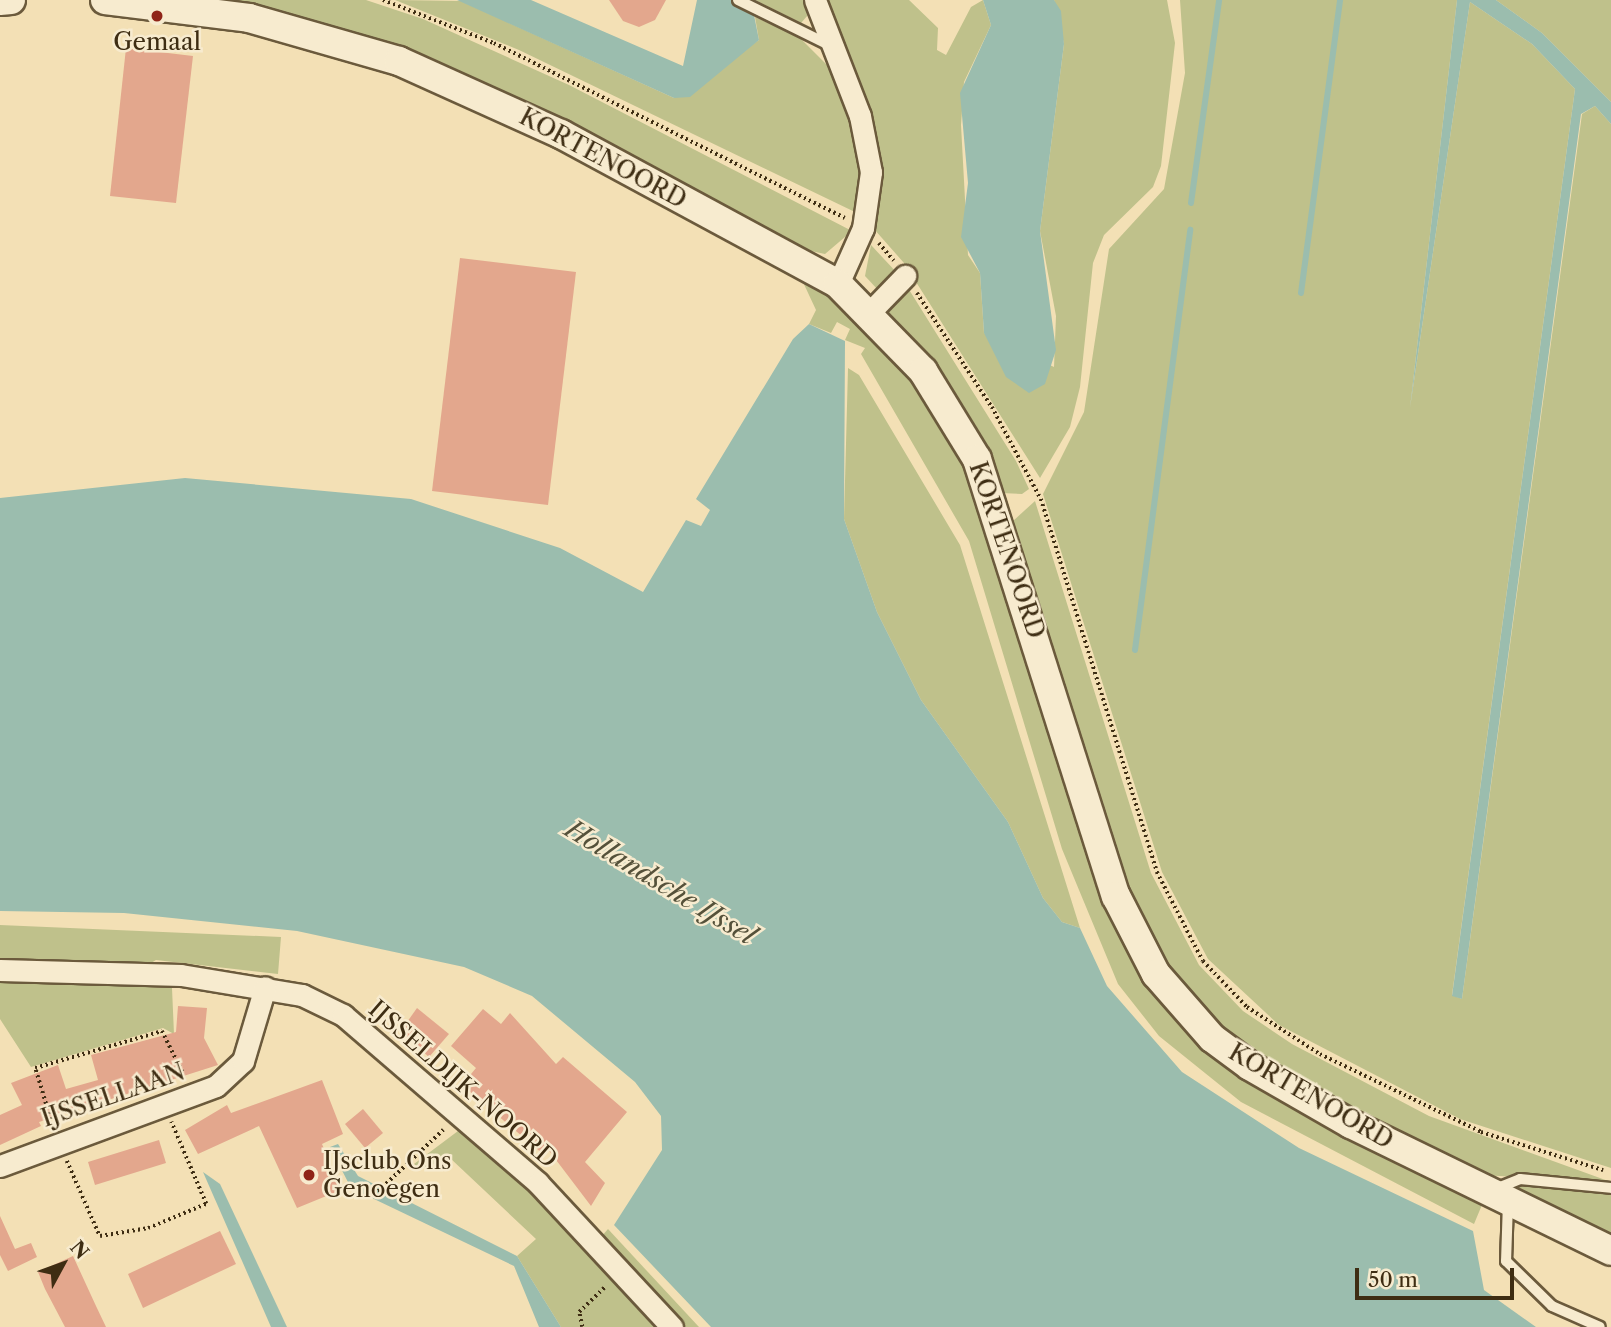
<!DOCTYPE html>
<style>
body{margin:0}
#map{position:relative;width:1611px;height:1327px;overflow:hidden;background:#f3e0b5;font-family:"Libre Caslon Text",serif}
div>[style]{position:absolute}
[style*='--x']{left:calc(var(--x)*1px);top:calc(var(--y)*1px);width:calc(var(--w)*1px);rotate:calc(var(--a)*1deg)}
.green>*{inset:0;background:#bfc18b}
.water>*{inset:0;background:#9bbdae}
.stream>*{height:6px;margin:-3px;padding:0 3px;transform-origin:3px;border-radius:3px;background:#9bbdae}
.building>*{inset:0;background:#e3a78d}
.path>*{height:3.5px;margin-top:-1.75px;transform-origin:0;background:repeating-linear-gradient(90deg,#3e2d13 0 2px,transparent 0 5.5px)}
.roads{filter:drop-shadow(2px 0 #6b5a3c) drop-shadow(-2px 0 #6b5a3c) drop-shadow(0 2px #6b5a3c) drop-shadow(0 -2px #6b5a3c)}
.service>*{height:10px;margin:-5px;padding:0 5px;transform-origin:5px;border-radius:5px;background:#f7ebcf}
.minor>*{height:21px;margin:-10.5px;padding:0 10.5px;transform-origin:10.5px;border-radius:10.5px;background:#f7ebcf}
.tertiary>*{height:28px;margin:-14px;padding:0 14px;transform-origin:14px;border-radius:14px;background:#f7ebcf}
.dots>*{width:19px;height:19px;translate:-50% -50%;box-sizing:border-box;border:4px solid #f7ebcf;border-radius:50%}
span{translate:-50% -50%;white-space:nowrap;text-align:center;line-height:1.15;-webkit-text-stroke:5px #f7ebcf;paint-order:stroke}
.poi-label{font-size:24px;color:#3e2d13}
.left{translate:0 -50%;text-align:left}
.street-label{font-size:24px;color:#3e2d13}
.water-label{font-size:26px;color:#55513a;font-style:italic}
.north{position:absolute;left:28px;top:1229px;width:70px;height:70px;-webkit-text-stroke:5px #f7ebcf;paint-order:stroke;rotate:49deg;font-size:19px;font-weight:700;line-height:28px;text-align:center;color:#3e2d13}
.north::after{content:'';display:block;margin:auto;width:24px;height:32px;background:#3e2d13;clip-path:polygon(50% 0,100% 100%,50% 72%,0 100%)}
.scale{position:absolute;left:1355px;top:1268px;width:159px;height:32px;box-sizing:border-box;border:4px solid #3e2d13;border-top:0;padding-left:9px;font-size:21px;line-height:24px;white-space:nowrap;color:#3e2d13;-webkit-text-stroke:5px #f7ebcf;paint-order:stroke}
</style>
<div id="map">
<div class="green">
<i style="clip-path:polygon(214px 0,366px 0,423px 19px,569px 85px,852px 231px,825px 254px,797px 248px,484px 83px,317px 22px)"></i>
<i style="clip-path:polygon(395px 0,461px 1px,674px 98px,759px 40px,755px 17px,799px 37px,833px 71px,853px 124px,860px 157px,857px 213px,519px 50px)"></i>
<i style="clip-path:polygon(755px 0,807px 0,808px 15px,801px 23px)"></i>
<i style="clip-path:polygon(824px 0,909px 0,938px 28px,937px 50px,946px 55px,971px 7px,983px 0,991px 25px,964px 82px,961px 125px,968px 255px,980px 273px,984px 333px,1054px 367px,1056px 316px,1040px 231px,1064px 44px,1054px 0,1167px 0,1175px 43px,1161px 166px,1153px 187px,1104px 235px,1093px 263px,1080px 387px,1070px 427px,1040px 478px,904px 263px,874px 229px,879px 177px)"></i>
<i style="clip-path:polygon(1180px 0,1457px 0,1410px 408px,1470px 2px,1532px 44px,1575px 89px,1452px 995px,1462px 999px,1582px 114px,1595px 106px,1611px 124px,1611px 1168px,1460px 1119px,1279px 1025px,1208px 959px,1162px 872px,1043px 494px,1084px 412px,1109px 249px,1164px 189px,1185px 73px)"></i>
<i style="clip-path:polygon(1496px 0,1611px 0,1611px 102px,1542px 33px)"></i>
<i style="clip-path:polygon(871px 245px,898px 274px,879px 291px,865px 276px)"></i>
<i style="clip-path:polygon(802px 280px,838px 302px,913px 377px,970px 471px,1161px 999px,1484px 1200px,1474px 1224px,1241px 1102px,1159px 1036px,1118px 984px,1062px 849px,969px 541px,861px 354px,865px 348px,845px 340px,850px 329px,837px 322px,831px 333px,809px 324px,816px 310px)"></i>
<i style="clip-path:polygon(908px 288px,1016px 461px,1029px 489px,1022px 494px,1001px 493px,922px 354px,882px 309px)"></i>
<i style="clip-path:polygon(848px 368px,859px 375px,960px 545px,1080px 928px,1062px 922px,1043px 898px,1008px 822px,921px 700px,877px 612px,844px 519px)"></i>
<i style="clip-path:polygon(1035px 501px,1151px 873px,1199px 965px,1243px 1011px,1292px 1044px,1429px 1116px,1611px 1182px,1482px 1175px,1288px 1076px,1217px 1027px,1164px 966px,1126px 892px,1013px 521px)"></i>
<i style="clip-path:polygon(0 925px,281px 937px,278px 974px,156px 960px,144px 967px,0 961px)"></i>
<i style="clip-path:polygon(0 978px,172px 988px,174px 1034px,163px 1028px,31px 1067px,0 1019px)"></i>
<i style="clip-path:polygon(462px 1128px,530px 1188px,661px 1327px,561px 1327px,517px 1256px,536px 1239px,450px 1158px,420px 1169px,414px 1164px)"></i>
<i style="clip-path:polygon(1521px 1185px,1611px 1193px,1611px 1237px,1515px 1190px)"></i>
<i style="clip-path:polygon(608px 1229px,699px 1327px,684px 1327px,668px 1311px,601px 1237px)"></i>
</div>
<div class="water">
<i style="clip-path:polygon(457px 0,531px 0,683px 66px,697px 0,751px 0,759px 40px,690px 97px,674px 98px)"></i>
<i style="clip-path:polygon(983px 0,1054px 0,1061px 11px,1064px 44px,1040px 231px,1056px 350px,1045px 384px,1029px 393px,1006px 377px,984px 333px,980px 273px,961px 237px,968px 183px,960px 93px,991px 25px)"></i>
<i style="clip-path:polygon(1457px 0,1496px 0,1542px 33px,1611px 102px,1611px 124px,1595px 106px,1581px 114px,1462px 999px,1452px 996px,1575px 89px,1532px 44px,1470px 2px,1410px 408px)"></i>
<i style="clip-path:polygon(809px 324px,845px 341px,844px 519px,877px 612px,921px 700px,1008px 822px,1043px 898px,1062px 922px,1080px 928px,1107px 986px,1182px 1072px,1299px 1148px,1473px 1231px,1484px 1290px,1536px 1327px,711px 1327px,614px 1225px,662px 1150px,661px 1116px,635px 1082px,532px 996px,464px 967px,297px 931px,124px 913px,0 911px,0 498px,185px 478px,411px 499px,560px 548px,643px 592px,686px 520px,701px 526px,710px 510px,696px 499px,793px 339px)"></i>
<i style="clip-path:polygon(338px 1144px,358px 1176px,517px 1256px,561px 1327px,539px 1327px,514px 1266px,351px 1188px,330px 1147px)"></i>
<i style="clip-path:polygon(203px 1172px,220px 1184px,287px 1327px,271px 1327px)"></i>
</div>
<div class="stream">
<i style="--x:1191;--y:203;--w:205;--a:-82.1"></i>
<i style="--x:1301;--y:293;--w:296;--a:-82.4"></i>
<i style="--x:1135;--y:650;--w:424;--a:-82.5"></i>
</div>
<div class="building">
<i style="clip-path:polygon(609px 0,666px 0,655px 20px,639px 27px,623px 21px)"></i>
<i style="clip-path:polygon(126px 48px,193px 56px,176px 203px,110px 196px)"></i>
<i style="clip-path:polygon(460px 258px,576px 272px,548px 505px,432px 491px)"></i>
<i style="clip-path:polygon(178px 1006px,207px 1008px,204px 1038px,218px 1065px,39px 1122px,41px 1126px,0 1145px,0 1115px,22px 1105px,11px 1083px,58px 1065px,66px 1089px,98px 1080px,91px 1055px,176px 1032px)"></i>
<i style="clip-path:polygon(417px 1008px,449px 1034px,429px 1057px,400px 1032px)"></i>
<i style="clip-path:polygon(483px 1009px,501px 1024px,510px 1013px,556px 1064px,563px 1057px,627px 1112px,585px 1162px,605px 1183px,591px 1206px,547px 1148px,543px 1154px,462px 1085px,476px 1068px,451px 1046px)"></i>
<i style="clip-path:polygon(322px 1080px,343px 1134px,322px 1144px,341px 1190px,297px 1208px,259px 1126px,198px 1154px,185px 1130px,227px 1105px,231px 1113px)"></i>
<i style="clip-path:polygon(363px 1109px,383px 1133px,365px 1148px,345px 1124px)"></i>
<i style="clip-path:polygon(159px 1140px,166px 1163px,95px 1185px,88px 1162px)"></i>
<i style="clip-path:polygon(0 1216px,15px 1249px,31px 1243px,37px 1257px,8px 1271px,0 1255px)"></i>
<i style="clip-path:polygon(220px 1231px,236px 1264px,143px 1308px,128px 1274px)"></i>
<i style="clip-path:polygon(73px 1256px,96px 1306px,106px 1327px,65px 1327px,45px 1289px,38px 1272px)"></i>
</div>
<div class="path">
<i style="--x:383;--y:0;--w:119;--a:21.2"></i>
<i style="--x:494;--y:43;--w:392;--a:26.5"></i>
<i style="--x:879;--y:243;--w:23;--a:50"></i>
<i style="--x:917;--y:293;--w:136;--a:56.7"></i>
<i style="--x:992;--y:407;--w:104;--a:62"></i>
<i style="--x:1041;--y:499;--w:391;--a:72.7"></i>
<i style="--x:1157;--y:872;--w:100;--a:62.7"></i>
<i style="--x:1203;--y:961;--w:64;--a:46.3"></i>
<i style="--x:1247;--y:1007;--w:87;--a:32.8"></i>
<i style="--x:1320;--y:1054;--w:179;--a:25.8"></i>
<i style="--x:1481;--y:1132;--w:128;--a:17.3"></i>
<i style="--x:52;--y:1125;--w:59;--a:-106.6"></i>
<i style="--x:35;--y:1068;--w:132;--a:-16.2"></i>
<i style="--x:162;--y:1031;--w:49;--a:63.4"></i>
<i style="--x:67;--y:1161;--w:82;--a:66.3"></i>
<i style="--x:100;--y:1236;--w:49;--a:-9.5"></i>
<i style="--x:148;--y:1228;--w:63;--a:-22.5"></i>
<i style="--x:206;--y:1204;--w:89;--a:-113.1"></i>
<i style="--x:374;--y:1195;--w:95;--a:-43.3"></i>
<i style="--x:582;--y:1327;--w:15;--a:-101"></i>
<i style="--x:579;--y:1312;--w:37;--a:-44"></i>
</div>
<div class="roads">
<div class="service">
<i style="--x:738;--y:0;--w:104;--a:26.3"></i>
<i style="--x:1493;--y:1190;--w:29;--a:-22"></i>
<i style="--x:1520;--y:1179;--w:91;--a:5.6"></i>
<i style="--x:1508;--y:1202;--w:59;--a:91.9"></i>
<i style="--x:1506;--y:1261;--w:64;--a:44.4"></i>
<i style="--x:1552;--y:1306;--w:52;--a:23.6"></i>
</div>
<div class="minor">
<i style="--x:815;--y:0;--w:124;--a:68.8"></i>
<i style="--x:860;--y:116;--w:57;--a:78.9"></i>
<i style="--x:871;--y:172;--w:57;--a:98.1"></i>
<i style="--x:863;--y:228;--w:61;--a:114.1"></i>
<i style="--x:869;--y:313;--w:52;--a:-45.8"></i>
<i style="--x:0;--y:970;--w:181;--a:1.6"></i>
<i style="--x:181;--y:975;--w:123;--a:9.4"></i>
<i style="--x:302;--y:995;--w:46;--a:26"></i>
<i style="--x:343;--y:1015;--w:257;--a:40.7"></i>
<i style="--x:538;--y:1183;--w:197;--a:47.1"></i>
<i style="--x:0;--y:1166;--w:230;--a:-20.3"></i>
<i style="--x:216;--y:1086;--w:37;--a:-43"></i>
<i style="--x:243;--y:1061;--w:77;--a:-73.4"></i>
</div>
<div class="tertiary">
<i style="--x:105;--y:0;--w:145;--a:7.1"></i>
<i style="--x:249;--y:18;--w:156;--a:16"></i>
<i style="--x:399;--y:61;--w:178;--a:24.3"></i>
<i style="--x:561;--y:134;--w:315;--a:28.4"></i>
<i style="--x:838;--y:284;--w:122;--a:45.7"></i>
<i style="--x:923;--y:371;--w:103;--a:58.5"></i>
<i style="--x:977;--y:459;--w:459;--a:72.4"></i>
<i style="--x:1116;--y:896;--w:88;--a:62.9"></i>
<i style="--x:1156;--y:974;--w:85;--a:48.8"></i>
<i style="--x:1212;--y:1038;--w:47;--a:36.4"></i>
<i style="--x:1250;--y:1066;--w:116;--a:29.9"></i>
<i style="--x:1351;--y:1124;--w:289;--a:26"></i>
<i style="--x:0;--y:1;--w:11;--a:-5"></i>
</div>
</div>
<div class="dots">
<i style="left:157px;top:16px;background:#8f2418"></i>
<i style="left:309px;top:1175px;background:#8f2418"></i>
</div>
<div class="poi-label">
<span style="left:157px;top:42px">Gemaal</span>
<span class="left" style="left:323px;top:1175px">IJsclub Ons<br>Genoegen</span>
</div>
<div class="street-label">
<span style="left:603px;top:158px;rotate:28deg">KORTENOORD</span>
<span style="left:1007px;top:550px;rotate:71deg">KORTENOORD</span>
<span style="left:463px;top:1084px;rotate:41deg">IJSSELDIJK-NOORD</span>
<span style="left:113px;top:1095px;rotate:-19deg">IJSSELLAAN</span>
<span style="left:1311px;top:1096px;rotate:30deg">KORTENOORD</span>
</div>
<div class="water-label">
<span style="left:660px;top:883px;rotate:31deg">Hollandsche IJssel</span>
</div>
<div class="north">N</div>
<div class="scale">50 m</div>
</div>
